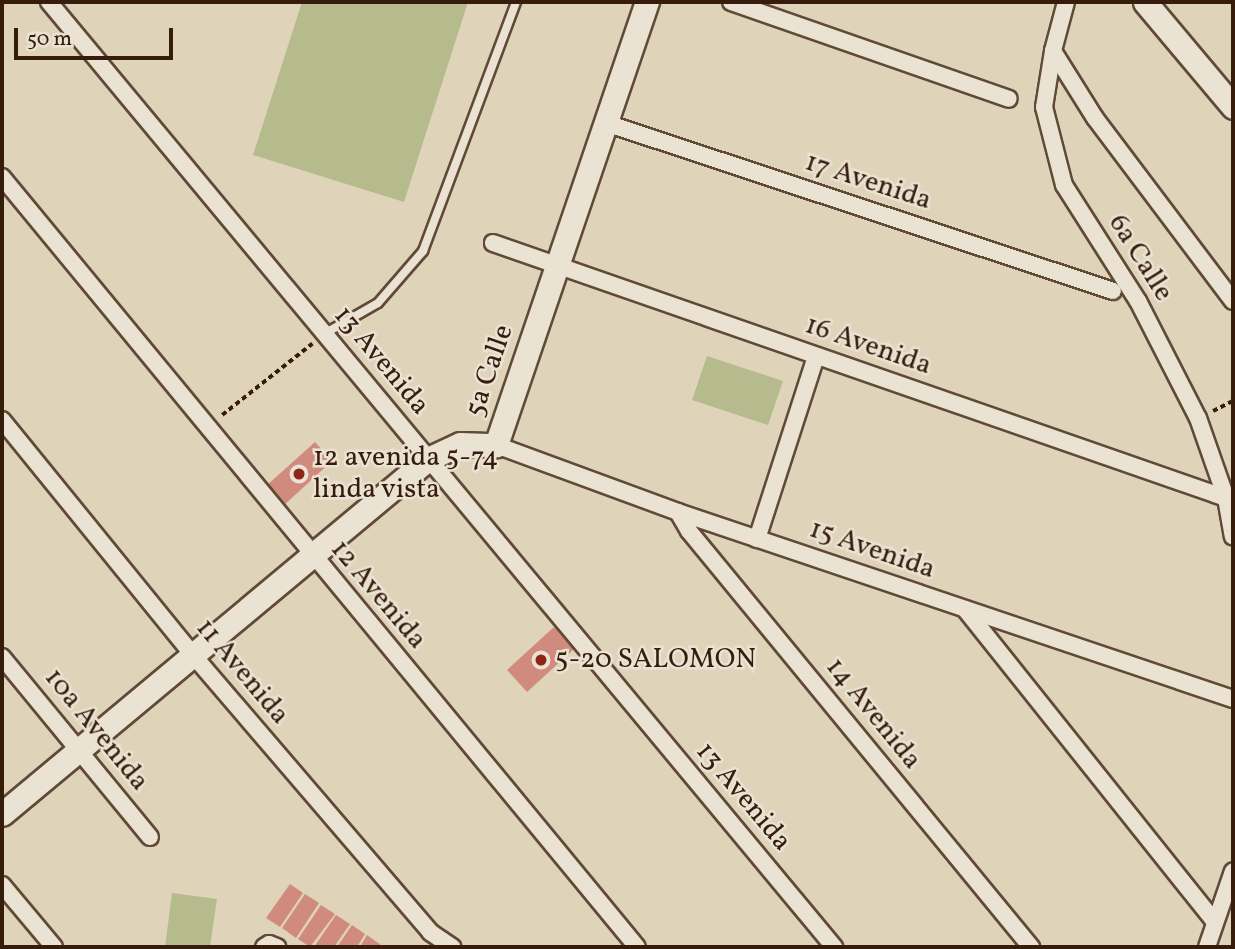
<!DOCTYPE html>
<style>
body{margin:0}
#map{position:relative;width:1235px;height:949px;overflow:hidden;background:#dfd3ba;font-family:Vollkorn,serif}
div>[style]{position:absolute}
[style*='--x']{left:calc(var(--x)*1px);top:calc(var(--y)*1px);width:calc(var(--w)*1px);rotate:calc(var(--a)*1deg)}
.green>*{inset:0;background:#b6bb8d}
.building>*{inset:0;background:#d18a7e}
.path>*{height:3.5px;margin-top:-1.75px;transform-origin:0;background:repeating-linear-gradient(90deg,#361c0b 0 5px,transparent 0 8.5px)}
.roads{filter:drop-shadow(2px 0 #604a37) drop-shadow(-2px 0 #604a37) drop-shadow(0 2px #604a37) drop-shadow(0 -2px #604a37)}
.lane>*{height:8px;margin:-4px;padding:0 4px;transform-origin:4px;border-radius:4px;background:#eae2d2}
.street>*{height:16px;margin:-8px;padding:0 8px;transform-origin:8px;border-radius:8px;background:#eae2d2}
.secondary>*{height:23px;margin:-11.5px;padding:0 11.5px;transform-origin:11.5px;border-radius:11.5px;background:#eae2d2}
.dots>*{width:19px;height:19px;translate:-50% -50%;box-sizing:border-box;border:4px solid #eae2d2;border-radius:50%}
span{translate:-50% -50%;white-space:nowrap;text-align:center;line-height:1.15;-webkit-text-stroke:5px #eae2d2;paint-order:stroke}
.street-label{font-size:28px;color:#361c0b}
.poi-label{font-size:28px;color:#361c0b}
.left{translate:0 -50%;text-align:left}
.frame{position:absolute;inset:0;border:4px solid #361c0b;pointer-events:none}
.scale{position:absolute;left:14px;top:28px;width:159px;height:32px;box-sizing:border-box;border:4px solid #361c0b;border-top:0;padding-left:9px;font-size:21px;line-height:24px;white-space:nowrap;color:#361c0b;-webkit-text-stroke:5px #eae2d2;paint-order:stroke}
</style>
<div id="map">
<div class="green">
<i style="clip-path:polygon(302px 2px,468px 2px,404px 202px,253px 155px)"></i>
<i style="clip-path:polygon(707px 356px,783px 381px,768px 425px,692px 400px)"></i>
<i style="clip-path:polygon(172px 893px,217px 899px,210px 947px,165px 947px)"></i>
</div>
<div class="building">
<i style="clip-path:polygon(315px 442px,332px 461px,282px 507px,265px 487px)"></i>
<i style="clip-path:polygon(554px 627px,574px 649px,527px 692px,507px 670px)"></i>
<i style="clip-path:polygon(290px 884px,303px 893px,280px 927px,266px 918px)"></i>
<i style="clip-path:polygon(305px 894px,319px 903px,296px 938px,282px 928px)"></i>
<i style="clip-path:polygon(321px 905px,335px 914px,310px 947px,298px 939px)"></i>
<i style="clip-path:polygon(336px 915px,350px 924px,334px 947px,314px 947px)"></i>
<i style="clip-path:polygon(352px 925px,365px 934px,357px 947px,337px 947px)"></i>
<i style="clip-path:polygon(367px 935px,381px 945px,379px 947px,360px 947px)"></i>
</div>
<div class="path">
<i style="--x:1213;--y:411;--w:22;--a:-27"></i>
<i style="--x:222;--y:415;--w:115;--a:-38.3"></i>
</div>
<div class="roads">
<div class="lane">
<i style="--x:324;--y:334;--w:62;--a:-29.9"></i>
<i style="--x:378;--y:303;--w:69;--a:-49.1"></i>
<i style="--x:423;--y:251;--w:266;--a:-69.5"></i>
</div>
<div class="street">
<i style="--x:49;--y:2;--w:1229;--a:50.28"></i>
<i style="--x:731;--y:2;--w:294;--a:19.2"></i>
<i style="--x:1066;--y:2;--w:51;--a:104.9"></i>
<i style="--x:1053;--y:51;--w:57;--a:99.1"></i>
<i style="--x:1044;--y:107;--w:81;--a:75.6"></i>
<i style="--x:1064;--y:185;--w:138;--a:57.5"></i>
<i style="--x:1138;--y:301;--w:131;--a:62.9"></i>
<i style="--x:1198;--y:418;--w:85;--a:70.7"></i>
<i style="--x:1226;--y:498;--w:39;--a:80"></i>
<i style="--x:1053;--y:51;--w:79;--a:57.9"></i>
<i style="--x:1095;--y:118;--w:229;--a:53"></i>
<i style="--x:606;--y:123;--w:534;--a:18.33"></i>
<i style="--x:2;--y:177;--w:998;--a:50.49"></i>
<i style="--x:493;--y:243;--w:776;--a:19.18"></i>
<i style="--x:2;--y:420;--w:303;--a:50.9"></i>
<i style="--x:193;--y:655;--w:365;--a:49.4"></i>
<i style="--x:430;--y:932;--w:27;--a:34"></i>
<i style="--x:496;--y:445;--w:194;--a:20.2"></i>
<i style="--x:678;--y:512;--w:586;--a:18.62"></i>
<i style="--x:678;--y:512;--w:22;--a:60"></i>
<i style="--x:689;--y:531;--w:539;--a:50.58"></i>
<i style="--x:757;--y:539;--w:192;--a:-72.1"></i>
<i style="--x:965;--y:609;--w:399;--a:51.4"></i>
<i style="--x:2;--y:657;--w:233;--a:50.6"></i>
<i style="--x:2;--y:885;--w:81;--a:50"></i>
<i style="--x:264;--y:947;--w:6;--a:-31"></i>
<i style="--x:269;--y:944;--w:9;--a:21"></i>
<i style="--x:1207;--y:947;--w:80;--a:-71.1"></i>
</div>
<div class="secondary">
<i style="--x:1145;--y:2;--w:137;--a:50"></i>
<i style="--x:2;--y:814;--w:555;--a:-39.81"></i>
<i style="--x:428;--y:459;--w:35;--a:-25"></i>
<i style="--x:460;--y:444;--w:36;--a:2"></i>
<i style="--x:496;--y:445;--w:468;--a:-71.2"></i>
</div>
</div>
<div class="dots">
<i style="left:299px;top:474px;background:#8f2418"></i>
<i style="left:541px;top:660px;background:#8f2418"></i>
</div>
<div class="street-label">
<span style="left:868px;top:182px;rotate:18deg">17 Avenida</span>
<span style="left:1140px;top:258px;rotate:58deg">6a Calle</span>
<span style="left:868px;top:346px;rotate:19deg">16 Avenida</span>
<span style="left:381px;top:361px;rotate:50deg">13 Avenida</span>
<span style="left:490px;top:371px;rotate:-71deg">5a Calle</span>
<span style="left:872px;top:550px;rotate:19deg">15 Avenida</span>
<span style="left:378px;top:595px;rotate:50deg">12 Avenida</span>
<span style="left:242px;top:672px;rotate:50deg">11 Avenida</span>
<span style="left:873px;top:714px;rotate:51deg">14 Avenida</span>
<span style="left:96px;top:730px;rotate:51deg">10a Avenida</span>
<span style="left:743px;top:797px;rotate:50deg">13 Avenida</span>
</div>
<div class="poi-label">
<span class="left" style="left:313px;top:474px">12 avenida 5-74<br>linda vista</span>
<span class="left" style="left:555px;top:660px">5-20 SALOMON</span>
</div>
<div class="frame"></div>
<div class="scale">50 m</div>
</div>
